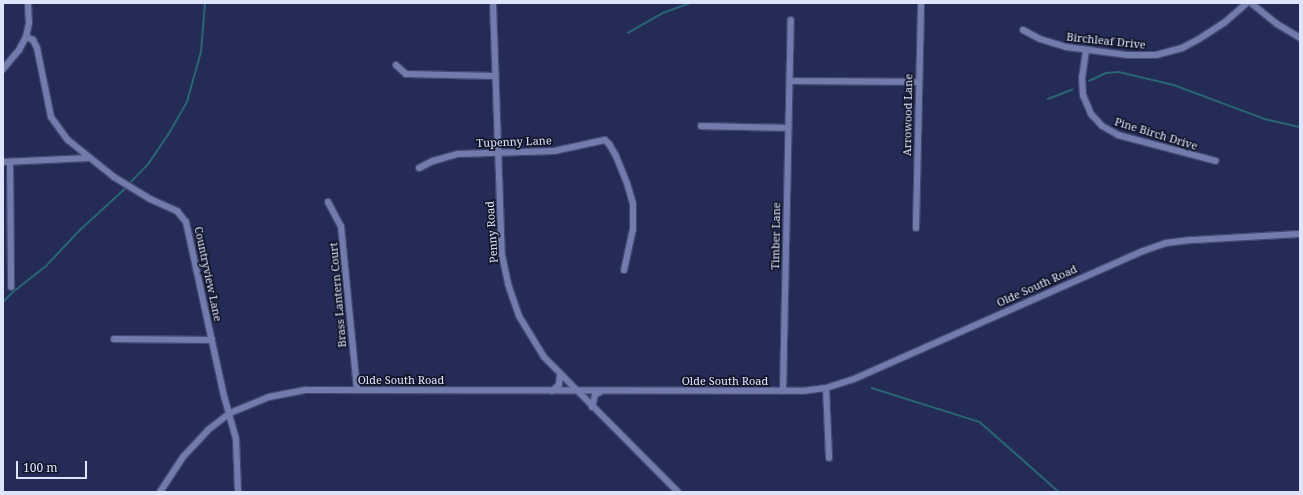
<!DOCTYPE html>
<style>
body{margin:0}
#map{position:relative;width:1303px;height:495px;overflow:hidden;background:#242b57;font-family:"Noto Serif",serif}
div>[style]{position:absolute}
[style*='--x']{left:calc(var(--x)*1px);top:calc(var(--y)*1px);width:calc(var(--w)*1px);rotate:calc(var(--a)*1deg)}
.stream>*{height:1.5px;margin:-0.75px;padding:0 0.75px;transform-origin:0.75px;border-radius:0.75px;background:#296674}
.roads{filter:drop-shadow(1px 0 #424971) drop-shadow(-1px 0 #424971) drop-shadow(0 1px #424971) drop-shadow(0 -1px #424971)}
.minor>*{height:6px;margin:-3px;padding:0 3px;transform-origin:3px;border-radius:3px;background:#717cad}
span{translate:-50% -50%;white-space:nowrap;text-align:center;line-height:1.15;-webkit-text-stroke:3.5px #12162a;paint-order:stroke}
.street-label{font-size:11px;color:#dee4fb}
.frame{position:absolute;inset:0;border:4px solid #dee4fb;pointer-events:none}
.scale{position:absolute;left:16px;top:461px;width:71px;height:18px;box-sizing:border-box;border:2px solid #dee4fb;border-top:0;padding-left:5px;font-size:12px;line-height:14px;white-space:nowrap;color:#dee4fb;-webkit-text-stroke:3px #12162a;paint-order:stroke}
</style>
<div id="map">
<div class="stream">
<i style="--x:628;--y:33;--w:40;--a:-29.7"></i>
<i style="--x:663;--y:13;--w:30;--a:-20"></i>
<i style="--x:1089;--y:81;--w:19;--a:-25"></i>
<i style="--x:1106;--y:73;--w:13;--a:-4"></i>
<i style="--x:1119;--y:72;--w:57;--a:13.3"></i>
<i style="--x:1174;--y:85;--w:97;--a:20.5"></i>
<i style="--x:1265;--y:119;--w:36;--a:13"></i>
<i style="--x:1048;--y:99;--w:26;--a:-21"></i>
<i style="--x:130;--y:183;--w:28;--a:-46"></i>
<i style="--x:149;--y:163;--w:34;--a:-56"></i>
<i style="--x:168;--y:135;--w:38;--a:-60"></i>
<i style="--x:187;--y:102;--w:52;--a:-74.4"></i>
<i style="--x:201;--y:52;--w:49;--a:-85.3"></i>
<i style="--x:3;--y:302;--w:14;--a:-45"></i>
<i style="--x:13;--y:292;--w:42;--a:-38.2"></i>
<i style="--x:46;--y:266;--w:50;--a:-46.6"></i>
<i style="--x:80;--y:230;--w:62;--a:-42.4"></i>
<i style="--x:872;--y:388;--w:113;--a:17.5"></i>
<i style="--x:980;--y:422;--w:106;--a:41.5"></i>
</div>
<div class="roads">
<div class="minor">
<i style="--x:493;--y:3;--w:252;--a:88"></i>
<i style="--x:502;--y:255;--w:30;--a:78"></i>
<i style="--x:508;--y:284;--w:34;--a:71"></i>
<i style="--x:519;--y:316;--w:48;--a:58.6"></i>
<i style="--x:544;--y:357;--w:190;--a:45.2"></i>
<i style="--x:1251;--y:3;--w:33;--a:39"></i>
<i style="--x:1277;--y:24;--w:27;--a:31"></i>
<i style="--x:1023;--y:30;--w:19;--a:28"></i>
<i style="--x:1040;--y:39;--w:27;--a:17"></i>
<i style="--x:1066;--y:47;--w:63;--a:7.4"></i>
<i style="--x:1128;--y:55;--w:28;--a:0"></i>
<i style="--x:1156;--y:55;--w:27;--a:-15"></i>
<i style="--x:1182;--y:48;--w:19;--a:-28"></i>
<i style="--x:1199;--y:39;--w:31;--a:-33"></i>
<i style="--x:1225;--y:22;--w:29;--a:-41"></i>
<i style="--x:26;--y:37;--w:8;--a:23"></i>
<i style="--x:33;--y:40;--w:9;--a:63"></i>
<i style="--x:37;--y:48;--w:70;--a:78.5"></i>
<i style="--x:51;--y:117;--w:29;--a:54"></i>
<i style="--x:68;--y:140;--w:59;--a:38.8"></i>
<i style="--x:114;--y:177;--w:42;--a:31.4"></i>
<i style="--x:150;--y:199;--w:30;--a:24"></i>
<i style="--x:177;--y:211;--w:14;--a:51"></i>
<i style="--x:186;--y:222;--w:178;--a:77.7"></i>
<i style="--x:224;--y:396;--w:45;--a:74.4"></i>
<i style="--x:236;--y:439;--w:53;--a:87.8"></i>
<i style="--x:1086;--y:50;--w:27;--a:98"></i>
<i style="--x:1082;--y:77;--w:18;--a:87"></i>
<i style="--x:1083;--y:95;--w:21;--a:67"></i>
<i style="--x:1091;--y:114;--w:16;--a:47"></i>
<i style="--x:1102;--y:126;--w:18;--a:29"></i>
<i style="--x:1118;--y:135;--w:101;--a:14.9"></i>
<i style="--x:396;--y:65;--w:13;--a:42"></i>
<i style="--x:406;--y:74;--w:89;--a:1.3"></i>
<i style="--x:3;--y:69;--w:25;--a:-50"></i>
<i style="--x:19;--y:50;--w:15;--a:-62"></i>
<i style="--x:26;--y:37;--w:14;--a:-78"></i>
<i style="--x:29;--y:23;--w:20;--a:-93"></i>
<i style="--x:790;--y:81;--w:128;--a:0.4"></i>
<i style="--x:701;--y:126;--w:87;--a:1.3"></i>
<i style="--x:3;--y:162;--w:86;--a:-2.7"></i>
<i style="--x:10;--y:162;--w:125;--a:89.5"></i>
<i style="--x:419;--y:168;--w:16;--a:-27"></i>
<i style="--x:433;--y:161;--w:26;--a:-16"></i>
<i style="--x:458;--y:154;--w:96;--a:-1.8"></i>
<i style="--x:554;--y:151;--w:52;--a:-12.2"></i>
<i style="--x:605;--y:140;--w:6;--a:45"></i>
<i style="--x:609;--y:144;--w:14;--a:60"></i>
<i style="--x:616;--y:156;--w:29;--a:68"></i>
<i style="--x:627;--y:183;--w:22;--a:74"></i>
<i style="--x:633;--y:204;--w:25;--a:90"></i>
<i style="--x:633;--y:229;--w:42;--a:102.4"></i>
<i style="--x:328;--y:202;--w:27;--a:62"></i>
<i style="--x:341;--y:226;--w:165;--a:84.4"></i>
<i style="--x:916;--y:228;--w:225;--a:-88.7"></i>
<i style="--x:114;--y:339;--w:98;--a:0.6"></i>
<i style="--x:826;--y:388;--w:70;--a:87.5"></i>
<i style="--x:552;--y:391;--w:9;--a:-41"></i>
<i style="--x:559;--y:385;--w:11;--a:-85"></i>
<i style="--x:783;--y:391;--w:371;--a:-88.8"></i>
<i style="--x:592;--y:407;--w:12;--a:-76"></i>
<i style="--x:595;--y:395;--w:6;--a:-31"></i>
<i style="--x:160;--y:492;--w:42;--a:-56.7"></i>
<i style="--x:183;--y:457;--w:37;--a:-47"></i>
<i style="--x:208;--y:430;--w:28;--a:-38"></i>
<i style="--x:230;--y:413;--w:42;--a:-22.3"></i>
<i style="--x:269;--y:397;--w:38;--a:-11"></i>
<i style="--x:306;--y:390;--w:496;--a:0.1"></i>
<i style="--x:802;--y:391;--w:24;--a:-7"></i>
<i style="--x:826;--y:388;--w:29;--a:-18"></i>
<i style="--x:854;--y:379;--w:316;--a:-23.9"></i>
<i style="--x:1143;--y:251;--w:24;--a:-19"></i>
<i style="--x:1166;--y:243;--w:26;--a:-7"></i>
<i style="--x:1192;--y:240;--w:108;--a:-3.2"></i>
</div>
</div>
<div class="street-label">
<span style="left:1106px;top:41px;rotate:6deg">Birchleaf Drive</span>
<span style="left:908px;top:115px;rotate:-89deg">Arrowood Lane</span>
<span style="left:1156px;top:134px;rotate:17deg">Pine Birch Drive</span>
<span style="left:514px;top:142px;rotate:-2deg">Tupenny Lane</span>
<span style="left:492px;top:232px;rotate:-94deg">Penny Road</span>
<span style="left:776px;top:236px;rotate:-89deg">Timber Lane</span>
<span style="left:208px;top:274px;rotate:78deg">Countryview Lane</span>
<span style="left:1037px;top:286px;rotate:-24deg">Olde South Road</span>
<span style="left:338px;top:295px;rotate:-95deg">Brass Lantern Court</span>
<span style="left:401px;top:380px">Olde South Road</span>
<span style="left:725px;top:381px">Olde South Road</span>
</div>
<div class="frame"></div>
<div class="scale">100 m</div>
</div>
